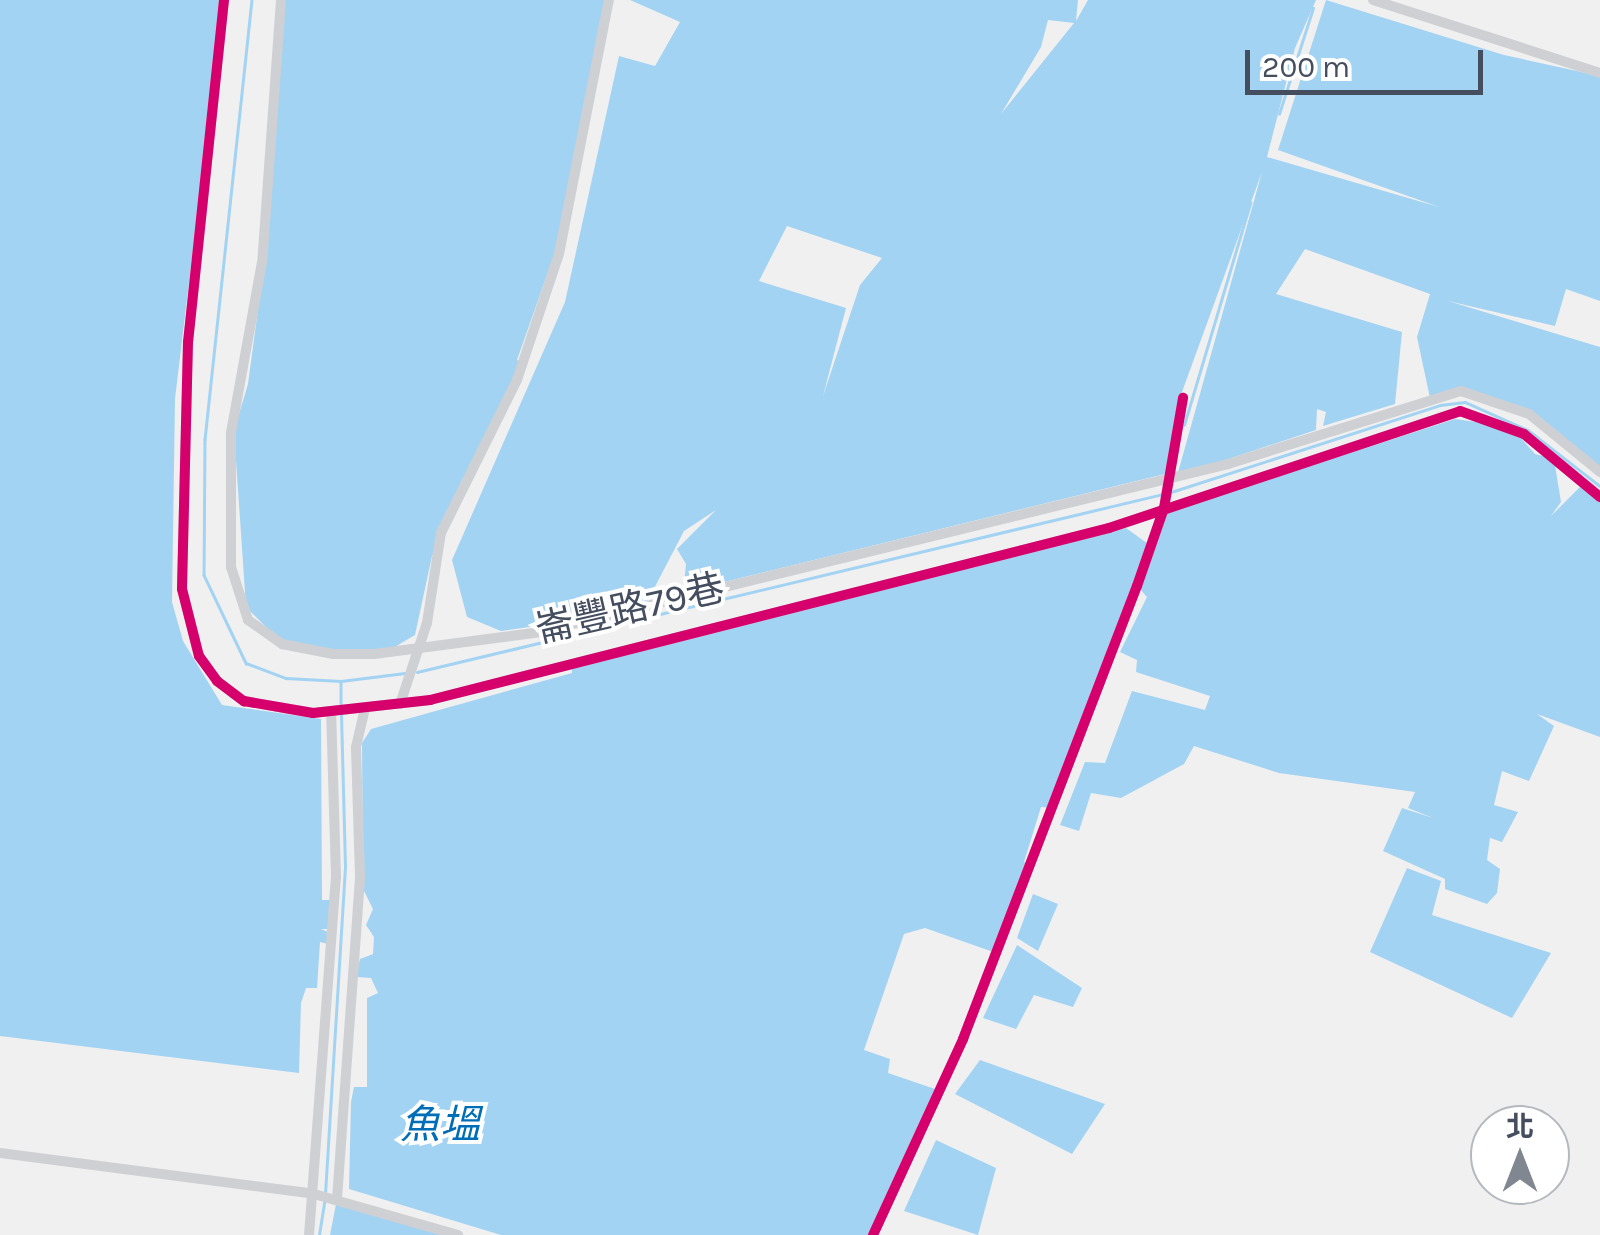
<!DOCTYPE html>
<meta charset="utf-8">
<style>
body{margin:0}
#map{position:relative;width:1600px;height:1235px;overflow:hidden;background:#f1f0f0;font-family:Karla,"Noto Sans TC",sans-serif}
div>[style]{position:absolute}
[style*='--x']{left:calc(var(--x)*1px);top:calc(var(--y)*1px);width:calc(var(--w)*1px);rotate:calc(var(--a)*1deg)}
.water>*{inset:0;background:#a3d3f3}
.stream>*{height:2.5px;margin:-1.25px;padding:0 1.25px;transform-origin:1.25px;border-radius:1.25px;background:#a3d3f3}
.minor>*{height:10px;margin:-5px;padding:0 5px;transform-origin:5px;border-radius:5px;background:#ced0d4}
.cycleway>*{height:10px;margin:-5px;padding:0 5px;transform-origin:5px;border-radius:5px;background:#d6006c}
span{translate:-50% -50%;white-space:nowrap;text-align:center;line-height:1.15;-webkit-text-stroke:8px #fff;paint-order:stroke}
.street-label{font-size:38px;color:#454e5e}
.water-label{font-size:40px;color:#006db7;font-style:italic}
.north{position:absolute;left:1470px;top:1105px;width:100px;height:100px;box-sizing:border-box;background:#fff;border:2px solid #b5b8bf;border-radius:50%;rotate:0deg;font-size:28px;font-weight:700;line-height:40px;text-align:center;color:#454e5e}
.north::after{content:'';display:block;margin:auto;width:35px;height:45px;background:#818791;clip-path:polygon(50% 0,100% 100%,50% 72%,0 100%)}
.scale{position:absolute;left:1245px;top:50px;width:238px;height:45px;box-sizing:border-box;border:5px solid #454e5e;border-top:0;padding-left:12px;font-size:30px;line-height:35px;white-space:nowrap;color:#454e5e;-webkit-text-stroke:8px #fff;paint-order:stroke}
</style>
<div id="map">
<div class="water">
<i style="clip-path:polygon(0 0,223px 0,175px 399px,172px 602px,183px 641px,222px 705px,321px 719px,322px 900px,330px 900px,329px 929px,321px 929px,328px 932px,328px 944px,320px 942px,317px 988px,306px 988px,301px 1003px,299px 1073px,0 1036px)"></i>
<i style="clip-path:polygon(285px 0,610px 0,567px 218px,517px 360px,526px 364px,432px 556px,415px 635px,388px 651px,320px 654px,281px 642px,246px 607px,234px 431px,248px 384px,261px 287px)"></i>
<i style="clip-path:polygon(evenodd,630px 0,1078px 0,1076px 21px,1088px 0,1316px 0,1295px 48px,1267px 157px,1439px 207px,1278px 150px,1326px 0,1504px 55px,1600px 76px,1600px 301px,1566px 289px,1555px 326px,1448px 301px,1600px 347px,1600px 472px,1529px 414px,1466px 393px,1430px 398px,1417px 337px,1430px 294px,1305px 249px,1276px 294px,1402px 332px,1395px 404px,1323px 426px,1326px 412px,1317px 409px,1316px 430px,1177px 476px,1262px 172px,1182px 392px,1169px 473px,683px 592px,686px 564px,677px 549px,716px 510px,684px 531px,648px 600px,614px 615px,501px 631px,467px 617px,452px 560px,565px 302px,619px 56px,655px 66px,680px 22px,630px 0,1048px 20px,1074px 23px,1001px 114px,1041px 47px,1048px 20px,630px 0,787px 226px,882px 258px,860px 285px,823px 396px,846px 308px,759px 281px,787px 226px)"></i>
<i style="clip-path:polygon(1455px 419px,1511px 427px,1535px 454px,1554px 459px,1561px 502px,1551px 516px,1584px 483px,1600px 496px,1600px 737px,1537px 714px,1554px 726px,1529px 781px,1502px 771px,1494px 805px,1518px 812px,1502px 842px,1490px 838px,1487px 860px,1500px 869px,1497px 893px,1487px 904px,1445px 889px,1445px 879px,1383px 851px,1402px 808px,1433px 818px,1408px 808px,1415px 792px,1279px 773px,1194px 746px,1184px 764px,1121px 798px,1091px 793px,1079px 831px,1060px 825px,1085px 762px,1105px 763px,1132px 691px,1205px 710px,1210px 696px,1136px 672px,1137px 660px,1120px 652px,1147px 597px,1137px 586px,1053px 808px,1041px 807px,1024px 862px,1030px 865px,999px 954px,925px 928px,904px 934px,864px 1050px,890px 1059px,888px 1073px,941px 1091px,876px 1235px,501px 1235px,349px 1189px,351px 1102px,354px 1087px,367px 1087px,367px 998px,378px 993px,371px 978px,356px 977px,360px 959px,373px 954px,374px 937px,366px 925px,373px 909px,363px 889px,362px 743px,371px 729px,572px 673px,572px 667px,1126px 528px,1151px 546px,1162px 514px)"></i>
<i style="clip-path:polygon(1407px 868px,1441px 881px,1432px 915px,1551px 953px,1512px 1018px,1370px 952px)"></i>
<i style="clip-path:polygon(1033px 894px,1058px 904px,1038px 951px,1017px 938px)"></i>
<i style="clip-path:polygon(1017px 945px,1082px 988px,1073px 1007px,1034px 995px,1016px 1029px,983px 1018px)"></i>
<i style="clip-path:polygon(980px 1060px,1105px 1104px,1072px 1154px,955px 1094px)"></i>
<i style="clip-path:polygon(936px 1140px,996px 1168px,978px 1235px,904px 1211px)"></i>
<i style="clip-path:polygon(337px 1199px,451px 1235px,330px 1235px)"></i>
</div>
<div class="stream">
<i style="--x:252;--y:0;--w:442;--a:96.1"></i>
<i style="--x:205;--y:439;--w:136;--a:90.4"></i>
<i style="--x:204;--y:575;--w:98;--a:64.5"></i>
<i style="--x:246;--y:663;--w:43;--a:20.6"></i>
<i style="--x:286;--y:678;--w:55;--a:3.1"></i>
<i style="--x:341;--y:681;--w:64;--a:-7.2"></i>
<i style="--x:1279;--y:114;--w:111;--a:-72.2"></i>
<i style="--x:1184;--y:425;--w:232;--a:-73.4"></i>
<i style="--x:1171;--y:492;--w:283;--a:-17.9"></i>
<i style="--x:1440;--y:405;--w:25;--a:-7"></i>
<i style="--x:1465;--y:402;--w:69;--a:24"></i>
<i style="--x:1528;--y:430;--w:91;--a:37.9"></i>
<i style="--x:417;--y:672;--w:767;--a:-13.42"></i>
<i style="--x:341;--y:683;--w:22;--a:90"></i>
<i style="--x:325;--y:1194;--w:328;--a:-86.5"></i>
<i style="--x:345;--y:867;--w:154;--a:-91.5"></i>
<i style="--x:319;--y:1235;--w:33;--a:-81"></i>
</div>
<div class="minor">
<i style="--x:224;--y:0;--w:344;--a:96"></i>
<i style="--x:188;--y:342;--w:247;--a:91.4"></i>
<i style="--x:182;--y:589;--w:69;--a:75.8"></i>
<i style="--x:199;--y:656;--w:31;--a:54"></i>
<i style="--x:217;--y:681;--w:34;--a:37"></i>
<i style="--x:244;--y:701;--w:70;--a:9.9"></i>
<i style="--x:313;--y:713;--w:118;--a:-6.3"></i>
<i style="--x:430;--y:700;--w:700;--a:-14.21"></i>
<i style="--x:1109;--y:528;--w:370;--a:-18.4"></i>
<i style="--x:1460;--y:411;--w:68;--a:19.8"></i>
<i style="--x:1524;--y:434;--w:99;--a:39.7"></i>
<i style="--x:281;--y:0;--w:263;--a:94.1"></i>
<i style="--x:262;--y:262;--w:174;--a:100.3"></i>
<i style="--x:231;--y:433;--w:134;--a:90"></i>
<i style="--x:231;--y:567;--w:56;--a:72.2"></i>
<i style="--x:248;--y:620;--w:42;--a:35.2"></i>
<i style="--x:282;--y:644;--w:52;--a:11.1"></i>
<i style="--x:333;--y:654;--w:41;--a:0"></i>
<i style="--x:374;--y:654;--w:167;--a:-7.5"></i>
<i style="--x:540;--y:632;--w:708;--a:-13.72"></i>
<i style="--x:1228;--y:464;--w:244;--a:-17.4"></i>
<i style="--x:1461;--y:391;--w:72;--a:18.7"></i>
<i style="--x:1529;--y:414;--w:92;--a:39.2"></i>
<i style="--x:1373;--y:0;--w:238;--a:17.8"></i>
<i style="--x:400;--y:704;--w:85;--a:-71.6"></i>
<i style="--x:427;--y:623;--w:91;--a:-81.2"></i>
<i style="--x:441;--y:533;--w:171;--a:-63.6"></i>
<i style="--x:517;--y:380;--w:133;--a:-71.6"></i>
<i style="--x:559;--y:254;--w:259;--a:-78.9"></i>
<i style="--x:0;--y:1153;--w:317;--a:7.4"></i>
<i style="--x:314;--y:1194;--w:150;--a:15.9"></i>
<i style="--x:337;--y:1199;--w:324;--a:-85.9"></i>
<i style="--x:360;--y:876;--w:129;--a:-91.8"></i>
<i style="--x:356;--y:747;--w:40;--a:-77"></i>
<i style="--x:309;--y:1235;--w:359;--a:-85.7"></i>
<i style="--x:336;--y:877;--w:166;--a:-91.7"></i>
<i style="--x:873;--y:1235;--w:216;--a:-65.3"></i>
<i style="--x:963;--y:1039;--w:485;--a:-69"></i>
<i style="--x:1137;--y:586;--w:83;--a:-70.9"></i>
<i style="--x:1164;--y:508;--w:112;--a:-80.2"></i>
</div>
<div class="cycleway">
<i style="--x:224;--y:0;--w:344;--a:96"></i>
<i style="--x:188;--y:342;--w:247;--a:91.4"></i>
<i style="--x:182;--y:589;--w:69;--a:75.8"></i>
<i style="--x:199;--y:656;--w:31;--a:54"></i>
<i style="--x:217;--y:681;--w:34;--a:37"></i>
<i style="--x:244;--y:701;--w:70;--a:9.9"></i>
<i style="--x:313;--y:713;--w:118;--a:-6.3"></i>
<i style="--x:430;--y:700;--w:700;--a:-14.21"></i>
<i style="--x:1109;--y:528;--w:370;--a:-18.4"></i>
<i style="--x:1460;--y:411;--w:68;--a:19.8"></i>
<i style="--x:1524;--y:434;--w:99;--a:39.7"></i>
<i style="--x:873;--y:1235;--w:216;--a:-65.3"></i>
<i style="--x:963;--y:1039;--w:485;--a:-69"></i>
<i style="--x:1137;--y:586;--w:83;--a:-70.9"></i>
<i style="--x:1164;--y:508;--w:112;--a:-80.2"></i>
</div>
<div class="street-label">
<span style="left:630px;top:609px;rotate:-13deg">崙豐路79巷</span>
</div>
<div class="water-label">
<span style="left:440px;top:1125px">魚塭</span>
</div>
<div class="north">北</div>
<div class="scale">200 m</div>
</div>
